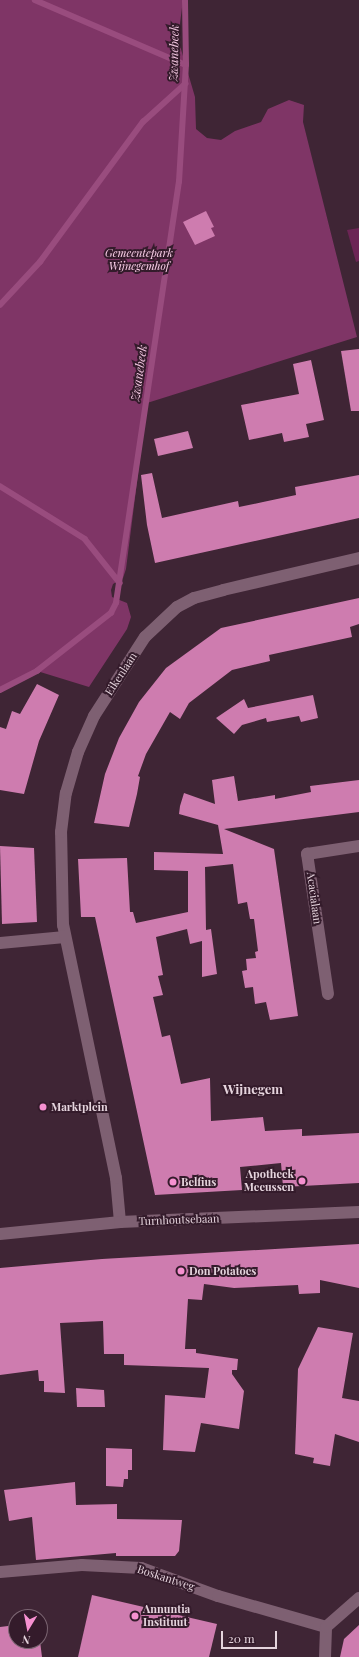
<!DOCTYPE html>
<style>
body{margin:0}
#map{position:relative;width:359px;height:1657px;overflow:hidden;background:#3f2535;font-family:"Playfair Display",serif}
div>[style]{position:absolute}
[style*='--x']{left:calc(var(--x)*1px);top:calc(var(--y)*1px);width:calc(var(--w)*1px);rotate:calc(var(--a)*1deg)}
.green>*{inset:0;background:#6c2555}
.forest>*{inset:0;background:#7f3566}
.stream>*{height:5.5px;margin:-2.75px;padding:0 2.75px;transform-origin:2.75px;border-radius:2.75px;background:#994c7e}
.building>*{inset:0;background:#ce7caf}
.street>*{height:12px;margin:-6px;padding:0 6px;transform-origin:6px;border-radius:6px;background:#7e6072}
.secondary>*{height:12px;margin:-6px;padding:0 6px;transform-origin:6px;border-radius:6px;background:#7e6072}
.dots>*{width:11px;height:11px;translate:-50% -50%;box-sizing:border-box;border:2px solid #341b2b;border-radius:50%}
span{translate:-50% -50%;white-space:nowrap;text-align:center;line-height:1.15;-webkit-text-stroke:4px #341b2b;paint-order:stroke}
.park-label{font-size:11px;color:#fcd0ea;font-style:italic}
.street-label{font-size:11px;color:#e5d4dd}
.poi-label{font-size:11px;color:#e5d4dd;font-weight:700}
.left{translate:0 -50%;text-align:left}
.right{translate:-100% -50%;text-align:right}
.water-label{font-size:12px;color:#f4c8e2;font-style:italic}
.quarter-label{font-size:13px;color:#e5d4dd;font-weight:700}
.north{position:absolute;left:8px;top:1609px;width:40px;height:40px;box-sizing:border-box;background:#341b2b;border:1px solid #7b6572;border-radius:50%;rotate:190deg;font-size:11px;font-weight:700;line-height:16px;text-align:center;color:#e5d4dd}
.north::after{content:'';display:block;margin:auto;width:14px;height:18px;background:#f690d0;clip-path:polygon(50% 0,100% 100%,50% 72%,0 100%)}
.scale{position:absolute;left:221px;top:1631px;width:56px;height:18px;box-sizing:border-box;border:2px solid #e5d4dd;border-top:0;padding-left:5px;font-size:12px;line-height:14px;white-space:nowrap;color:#e5d4dd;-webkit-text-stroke:3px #341b2b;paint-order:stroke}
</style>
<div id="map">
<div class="green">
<i style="clip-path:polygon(359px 228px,359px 261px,356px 262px,347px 230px)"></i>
</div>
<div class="forest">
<i style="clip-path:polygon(0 0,183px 0,178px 39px,195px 97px,196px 129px,207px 138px,221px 140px,235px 131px,261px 122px,268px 109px,289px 100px,304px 105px,303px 122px,357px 337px,147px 403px,126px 569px,123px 578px,113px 584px,111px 590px,112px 597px,127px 603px,131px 617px,127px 629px,89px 687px,37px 671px,0 690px)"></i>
</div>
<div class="stream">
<i style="--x:35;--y:0;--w:164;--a:23.3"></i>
<i style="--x:0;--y:305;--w:59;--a:-47.1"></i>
<i style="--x:40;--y:262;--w:174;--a:-53.7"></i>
<i style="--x:143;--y:122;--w:57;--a:-42.1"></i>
<i style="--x:0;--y:486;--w:100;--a:31.9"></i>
<i style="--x:85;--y:539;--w:56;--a:51.5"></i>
<i style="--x:0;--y:690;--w:42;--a:-27.2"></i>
<i style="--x:37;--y:671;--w:94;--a:-38.1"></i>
<i style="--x:111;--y:613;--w:11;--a:-63"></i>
<i style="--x:116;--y:603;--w:426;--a:-81.5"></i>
<i style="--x:179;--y:182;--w:117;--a:-86.6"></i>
<i style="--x:186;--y:65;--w:65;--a:-90.9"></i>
</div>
<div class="building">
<i style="clip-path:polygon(206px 211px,214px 227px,211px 228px,215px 236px,195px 245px,183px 222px)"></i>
<i style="clip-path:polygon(359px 349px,359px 411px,351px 411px,341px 351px)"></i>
<i style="clip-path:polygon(311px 360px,324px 420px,306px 424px,309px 437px,284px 442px,282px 433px,249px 440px,241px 405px,299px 394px,293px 364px)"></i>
<i style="clip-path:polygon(188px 431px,193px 448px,158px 456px,154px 439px)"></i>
<i style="clip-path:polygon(152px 473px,162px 518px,238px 501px,239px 507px,263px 502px,296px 495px,295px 487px,359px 475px,359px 518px,155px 563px,147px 525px,141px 475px)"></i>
<i style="clip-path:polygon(359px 598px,359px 624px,350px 627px,352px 637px,269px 655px,270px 661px,232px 670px,189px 703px,180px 719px,170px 712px,146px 754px,138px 776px,140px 777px,137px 794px,129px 827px,94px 823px,105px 774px,119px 738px,139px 702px,166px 668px,221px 628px)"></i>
<i style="clip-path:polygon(37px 684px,59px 695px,39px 741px,24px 794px,0 790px,0 727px,6px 729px,12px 711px,20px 714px)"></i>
<i style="clip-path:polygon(313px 695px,318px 718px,301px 722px,299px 716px,267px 722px,266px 718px,242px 725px,234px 734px,216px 718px,244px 699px,248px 708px)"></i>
<i style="clip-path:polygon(234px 776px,238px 801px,275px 795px,275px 799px,311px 792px,310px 786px,359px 780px,359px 812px,224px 829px,274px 849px,298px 1016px,270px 1020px,266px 1002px,255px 1004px,253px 987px,245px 988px,242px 971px,247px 970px,246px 959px,256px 958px,255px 952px,258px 951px,254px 919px,250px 919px,247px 902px,238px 904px,233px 864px,205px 867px,206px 930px,211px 929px,217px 974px,202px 977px,202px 941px,190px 944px,187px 929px,156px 937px,163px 975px,158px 976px,163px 995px,153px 997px,162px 1037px,170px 1035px,181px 1084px,210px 1078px,211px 1121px,263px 1117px,265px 1131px,302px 1129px,302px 1136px,359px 1133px,359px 1183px,283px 1187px,281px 1163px,240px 1167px,242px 1190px,155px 1195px,95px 917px,81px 917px,78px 859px,127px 858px,130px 912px,133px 912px,136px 923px,188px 912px,188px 871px,154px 870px,154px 852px,223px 854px,218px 825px,179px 814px,180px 806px,184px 793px,215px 804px,212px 780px)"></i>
<i style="clip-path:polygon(0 846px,34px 848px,37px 922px,2px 924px)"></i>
<i style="clip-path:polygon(359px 1244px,359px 1288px,320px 1280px,320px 1293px,299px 1294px,298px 1285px,234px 1288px,204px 1284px,202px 1300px,188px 1299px,185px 1349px,196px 1349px,196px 1353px,238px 1359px,237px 1370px,232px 1370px,232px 1374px,244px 1391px,239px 1429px,201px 1423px,195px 1452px,163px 1450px,165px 1395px,205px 1398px,209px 1368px,124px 1365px,124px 1354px,104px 1354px,103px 1321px,60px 1323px,65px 1393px,44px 1392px,44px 1381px,39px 1381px,38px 1370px,0 1375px,0 1268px,102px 1259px)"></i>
<i style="clip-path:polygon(318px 1327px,353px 1333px,342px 1398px,359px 1401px,359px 1442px,335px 1434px,330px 1466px,313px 1463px,314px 1458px,295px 1454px,298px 1369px)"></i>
<i style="clip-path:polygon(76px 1388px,104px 1390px,105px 1407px,77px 1407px)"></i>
<i style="clip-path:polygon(106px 1448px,132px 1449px,132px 1470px,128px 1470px,128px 1479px,124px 1479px,123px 1487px,106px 1486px)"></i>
<i style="clip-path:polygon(75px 1482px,76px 1505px,117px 1504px,117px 1519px,182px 1520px,179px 1551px,175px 1556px,116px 1556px,116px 1553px,36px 1560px,32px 1517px,9px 1521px,4px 1490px)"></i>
<i style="clip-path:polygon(92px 1595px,217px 1624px,209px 1657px,78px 1657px)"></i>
<i style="clip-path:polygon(16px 1625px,16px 1641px,40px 1641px,42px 1657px,0 1657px,0 1627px)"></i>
<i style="clip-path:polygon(359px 1625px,359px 1657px,340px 1657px,344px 1639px)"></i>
</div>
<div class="street">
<i style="--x:0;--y:943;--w:65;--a:-5.3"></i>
<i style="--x:328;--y:994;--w:142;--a:-98.5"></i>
<i style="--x:307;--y:854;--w:53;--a:-8.7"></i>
<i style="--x:0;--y:1572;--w:82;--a:-4.9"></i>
<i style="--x:82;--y:1565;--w:59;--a:2.9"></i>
<i style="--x:141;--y:1568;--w:82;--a:20"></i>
<i style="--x:218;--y:1596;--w:112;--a:16"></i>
<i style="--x:325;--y:1657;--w:30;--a:-88"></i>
<i style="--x:326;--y:1627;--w:44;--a:-41.3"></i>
</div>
<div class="secondary">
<i style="--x:120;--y:1222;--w:44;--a:-95.2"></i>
<i style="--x:116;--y:1178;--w:258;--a:-101.8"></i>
<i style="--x:63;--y:925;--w:93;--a:-91.2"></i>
<i style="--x:61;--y:832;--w:39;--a:-83"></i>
<i style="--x:66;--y:793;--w:43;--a:-73.7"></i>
<i style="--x:78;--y:752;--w:39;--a:-66"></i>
<i style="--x:94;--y:716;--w:94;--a:-57.2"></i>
<i style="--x:145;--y:637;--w:44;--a:-43.2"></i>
<i style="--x:177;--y:607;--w:19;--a:-28"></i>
<i style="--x:194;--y:598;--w:30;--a:-15"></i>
<i style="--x:223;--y:590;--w:140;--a:-13.2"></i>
<i style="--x:0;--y:1234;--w:121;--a:-5.7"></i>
<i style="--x:120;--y:1222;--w:239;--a:-2.4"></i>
</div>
<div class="dots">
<i style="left:43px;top:1107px;background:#f690d0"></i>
<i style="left:302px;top:1181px;background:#f690d0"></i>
<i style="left:173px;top:1182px;background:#f690d0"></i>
<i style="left:181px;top:1271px;background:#f690d0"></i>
<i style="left:135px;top:1616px;background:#f690d0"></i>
</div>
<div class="park-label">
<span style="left:139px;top:260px">Gemeentepark<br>Wijnegemhof</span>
</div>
<div class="street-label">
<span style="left:121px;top:674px;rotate:-57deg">Eikenlaan</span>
<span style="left:314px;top:898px;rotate:82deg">Acacialaan</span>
<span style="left:179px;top:1220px;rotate:-2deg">Turnhoutsebaan</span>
<span style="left:166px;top:1578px;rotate:18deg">Boskantweg</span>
</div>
<div class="poi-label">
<span class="left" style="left:51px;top:1107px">Marktplein</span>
<span class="right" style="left:294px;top:1181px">Apotheek<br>Meeussen</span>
<span class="left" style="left:181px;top:1182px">Belfius</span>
<span class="left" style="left:189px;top:1271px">Don Potatoes</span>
<span class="left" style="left:143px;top:1616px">Annuntia<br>Instituut</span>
</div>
<div class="water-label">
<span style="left:174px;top:53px;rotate:-89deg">Zwanebeek</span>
<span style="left:139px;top:373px;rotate:-82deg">Zwanebeek</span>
</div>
<div class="quarter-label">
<span style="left:253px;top:1089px">Wijnegem</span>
</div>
<div class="north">N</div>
<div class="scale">20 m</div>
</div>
